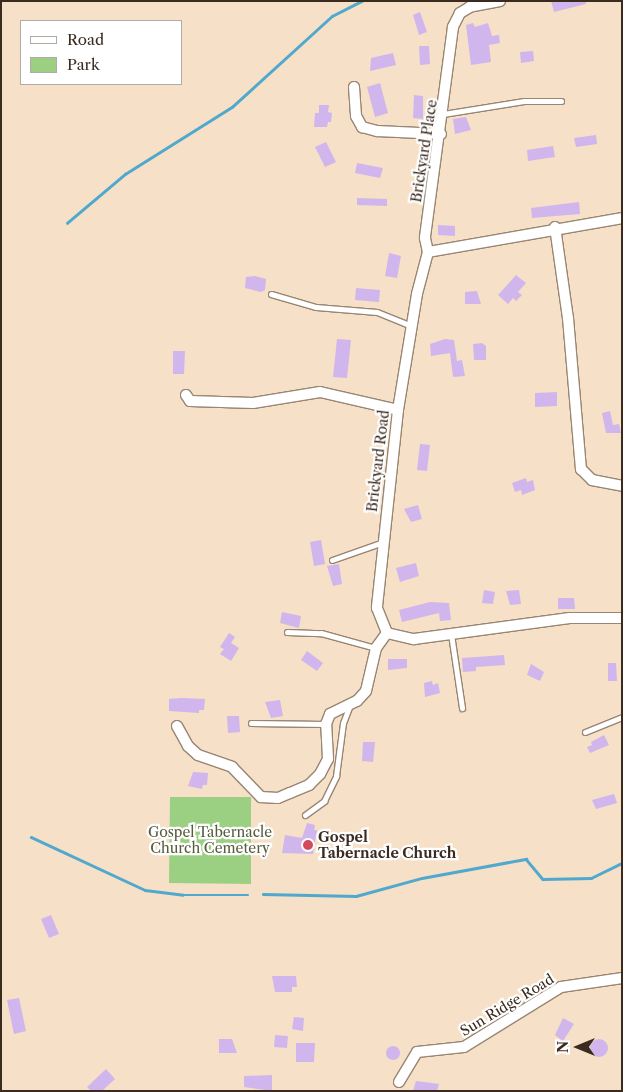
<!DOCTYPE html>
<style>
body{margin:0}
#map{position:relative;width:623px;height:1092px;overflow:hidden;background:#f6e0c7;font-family:"Libre Caslon Text",serif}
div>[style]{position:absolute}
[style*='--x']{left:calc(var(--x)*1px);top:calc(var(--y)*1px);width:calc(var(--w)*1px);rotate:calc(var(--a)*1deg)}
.green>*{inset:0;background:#9bd082}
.stream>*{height:2.5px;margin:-1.25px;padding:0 1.25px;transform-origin:1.25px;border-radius:1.25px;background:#50a9cd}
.building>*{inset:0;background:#d0b6ed}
.round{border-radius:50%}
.roads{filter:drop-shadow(1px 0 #988572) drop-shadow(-1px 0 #988572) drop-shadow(0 1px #988572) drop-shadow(0 -1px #988572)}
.service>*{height:5px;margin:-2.5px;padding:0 2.5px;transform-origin:2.5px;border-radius:2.5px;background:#fff}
.minor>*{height:10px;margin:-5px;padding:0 5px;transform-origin:5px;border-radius:5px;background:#fff}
.dots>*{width:14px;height:14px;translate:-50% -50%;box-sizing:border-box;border:2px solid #fff;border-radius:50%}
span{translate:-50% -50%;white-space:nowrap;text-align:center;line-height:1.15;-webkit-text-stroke:4.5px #fff;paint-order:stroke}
.street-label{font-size:14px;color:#3b2a1e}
.park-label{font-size:14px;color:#585c3c}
.poi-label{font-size:14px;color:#3b2a1e;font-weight:700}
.left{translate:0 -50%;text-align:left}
.frame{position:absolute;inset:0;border:2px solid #3b2a1e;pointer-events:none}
.legend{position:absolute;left:20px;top:20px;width:162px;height:65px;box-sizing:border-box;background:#fff;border:1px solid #b1aaa5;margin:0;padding:6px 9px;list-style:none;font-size:15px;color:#3b2a1e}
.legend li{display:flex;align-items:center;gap:10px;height:25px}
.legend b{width:25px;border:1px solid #b1aaa5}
.north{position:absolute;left:553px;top:1022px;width:50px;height:50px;-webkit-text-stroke:4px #fff;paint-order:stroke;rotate:270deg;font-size:14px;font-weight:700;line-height:20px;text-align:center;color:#3b2a1e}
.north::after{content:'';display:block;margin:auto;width:18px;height:22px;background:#3b2a1e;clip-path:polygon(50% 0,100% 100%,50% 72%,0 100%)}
</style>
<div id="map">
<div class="green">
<i style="clip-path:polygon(170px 797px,251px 797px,251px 884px,169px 883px)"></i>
</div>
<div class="stream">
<i style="--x:67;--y:223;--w:76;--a:-40.2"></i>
<i style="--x:125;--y:174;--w:126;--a:-32.1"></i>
<i style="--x:232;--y:107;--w:135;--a:-42.3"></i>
<i style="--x:332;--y:16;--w:34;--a:-27"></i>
<i style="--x:31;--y:837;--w:126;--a:24.9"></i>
<i style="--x:145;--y:890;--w:38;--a:7"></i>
<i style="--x:183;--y:895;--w:65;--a:0"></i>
<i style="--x:263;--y:894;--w:93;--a:1.2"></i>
<i style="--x:356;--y:896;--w:68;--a:-15.3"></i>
<i style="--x:422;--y:878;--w:106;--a:-10.4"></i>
<i style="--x:526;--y:859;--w:26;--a:50"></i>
<i style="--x:543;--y:879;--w:48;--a:-1.2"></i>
<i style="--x:591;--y:878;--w:34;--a:-26"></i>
</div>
<div class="building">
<i style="clip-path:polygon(551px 1px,586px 1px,586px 4px,554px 12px)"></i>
<i style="clip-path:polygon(420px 12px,427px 32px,419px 35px,413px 15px)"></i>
<i style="clip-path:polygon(473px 23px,475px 27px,488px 23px,492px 36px,499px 35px,500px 43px,489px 45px,491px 62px,471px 65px,466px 25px)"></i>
<i style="clip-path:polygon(419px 46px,429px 46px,430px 64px,420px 65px)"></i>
<i style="clip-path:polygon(533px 51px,534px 61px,521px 63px,520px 52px)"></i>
<i style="clip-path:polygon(393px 53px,396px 65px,370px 71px,371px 58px)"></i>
<i style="clip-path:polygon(380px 83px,388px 113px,375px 117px,367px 87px)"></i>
<i style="clip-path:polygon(414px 95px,423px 96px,423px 119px,413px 118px)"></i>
<i style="clip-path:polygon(319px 105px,329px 105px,328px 112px,332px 113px,331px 122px,328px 122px,327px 127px,314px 127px,315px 113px,319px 113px)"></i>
<i style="clip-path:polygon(466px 117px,471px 130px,455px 134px,453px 119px)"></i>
<i style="clip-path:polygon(596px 135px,597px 144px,576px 147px,574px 138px)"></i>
<i style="clip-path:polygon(326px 142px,336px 162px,325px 167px,315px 147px)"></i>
<i style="clip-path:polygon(553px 146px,555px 157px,528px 161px,527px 150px)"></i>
<i style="clip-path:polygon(357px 163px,383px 168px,380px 178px,355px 173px)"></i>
<i style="clip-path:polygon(357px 198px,387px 199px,387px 206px,357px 205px)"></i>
<i style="clip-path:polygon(579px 202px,580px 214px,532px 218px,531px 208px)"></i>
<i style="clip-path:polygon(438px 225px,455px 226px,455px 236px,438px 235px)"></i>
<i style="clip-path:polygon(389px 253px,401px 256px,397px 278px,385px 276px)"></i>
<i style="clip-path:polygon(516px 275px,526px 283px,518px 292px,522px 295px,516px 301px,513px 298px,508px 304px,498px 295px)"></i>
<i style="clip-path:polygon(255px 276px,266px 279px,265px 290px,261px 292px,245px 288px,246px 277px)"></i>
<i style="clip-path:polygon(356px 288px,380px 290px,379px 302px,355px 300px)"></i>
<i style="clip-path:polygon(477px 291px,481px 304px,465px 304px,465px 292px)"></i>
<i style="clip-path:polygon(337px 339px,351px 340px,347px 378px,333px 377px)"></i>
<i style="clip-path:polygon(445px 339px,454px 340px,457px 361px,462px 360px,465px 376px,453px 377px,450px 353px,431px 356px,430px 344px)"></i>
<i style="clip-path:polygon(482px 343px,486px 346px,486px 360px,474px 360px,473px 344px)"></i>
<i style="clip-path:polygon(173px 351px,185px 351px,184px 374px,173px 374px)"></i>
<i style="clip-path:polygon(557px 392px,557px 406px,535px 407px,535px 393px)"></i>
<i style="clip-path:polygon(610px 411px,613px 425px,619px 424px,621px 433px,606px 433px,602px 413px)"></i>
<i style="clip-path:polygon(420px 444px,430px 445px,427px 471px,417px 470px)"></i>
<i style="clip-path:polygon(526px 478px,527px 482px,533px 480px,535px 490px,522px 495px,521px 490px,515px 492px,512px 483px)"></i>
<i style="clip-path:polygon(418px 505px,422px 519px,411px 522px,404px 509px)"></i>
<i style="clip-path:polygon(321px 540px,325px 564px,314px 566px,310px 542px)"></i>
<i style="clip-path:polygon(416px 563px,419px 576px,400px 582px,396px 568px)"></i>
<i style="clip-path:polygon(339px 564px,342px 584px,333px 586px,327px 566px)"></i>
<i style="clip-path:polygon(484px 590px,495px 592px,493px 604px,482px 603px)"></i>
<i style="clip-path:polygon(519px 590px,521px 604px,510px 605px,506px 591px)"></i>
<i style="clip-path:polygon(558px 598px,574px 598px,575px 609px,558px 609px)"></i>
<i style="clip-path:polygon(430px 602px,449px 603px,451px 620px,440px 621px,439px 613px,402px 622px,399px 610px)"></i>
<i style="clip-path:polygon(282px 612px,301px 616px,299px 628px,280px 623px)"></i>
<i style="clip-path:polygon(229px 633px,235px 637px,231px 643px,239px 648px,231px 661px,220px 654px,224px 649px,220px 647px)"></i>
<i style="clip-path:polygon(307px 651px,323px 663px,317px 671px,301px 660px)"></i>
<i style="clip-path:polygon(504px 655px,505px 665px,476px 667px,476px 671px,463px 672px,462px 658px)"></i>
<i style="clip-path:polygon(388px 659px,407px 659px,407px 668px,388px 670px)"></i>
<i style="clip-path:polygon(608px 663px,616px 663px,617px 681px,608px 681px)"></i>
<i style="clip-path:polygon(531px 664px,544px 672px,540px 681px,527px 675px)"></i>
<i style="clip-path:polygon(432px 681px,433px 685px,438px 683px,440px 693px,425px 697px,424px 683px)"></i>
<i style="clip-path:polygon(181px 698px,205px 699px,204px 710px,199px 710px,199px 713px,169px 711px,169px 699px)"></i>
<i style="clip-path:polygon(280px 700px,283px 716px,271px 718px,265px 702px)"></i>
<i style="clip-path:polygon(227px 716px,239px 716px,240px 732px,228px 733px)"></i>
<i style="clip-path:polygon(604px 735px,609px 745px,590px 753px,587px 747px,592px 745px,591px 742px)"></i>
<i style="clip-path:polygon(363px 742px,375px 742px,373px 762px,362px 761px)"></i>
<i style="clip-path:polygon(193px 772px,208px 773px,207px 785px,203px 785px,202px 789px,188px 786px)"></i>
<i style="clip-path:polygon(614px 794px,617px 803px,596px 809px,592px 800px)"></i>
<i style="clip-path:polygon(307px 823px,315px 825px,314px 830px,317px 830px,313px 854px,282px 853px,285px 835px,302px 838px)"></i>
<i style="clip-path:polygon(51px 915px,59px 934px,49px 938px,41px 919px)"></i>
<i style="clip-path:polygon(272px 976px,296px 976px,297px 987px,292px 987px,292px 992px,275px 992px)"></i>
<i style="clip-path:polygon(19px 998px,26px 1031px,14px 1034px,7px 1000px)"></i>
<i style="clip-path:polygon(294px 1017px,304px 1018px,303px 1031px,292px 1029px)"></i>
<i style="clip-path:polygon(563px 1018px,574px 1024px,563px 1041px,555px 1035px)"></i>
<i style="clip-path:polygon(275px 1035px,288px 1036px,287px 1048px,274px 1047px)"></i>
<i style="clip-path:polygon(219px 1039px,232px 1039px,237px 1053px,219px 1053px)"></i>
<i class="round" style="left:590px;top:1039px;width:18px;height:18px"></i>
<i style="clip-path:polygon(296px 1043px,315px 1043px,314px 1062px,296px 1062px)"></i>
<i class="round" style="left:386px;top:1046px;width:14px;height:14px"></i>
<i style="clip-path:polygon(106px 1069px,115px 1079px,102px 1091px,91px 1091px,87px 1087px)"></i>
<i style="clip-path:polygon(272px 1075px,272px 1091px,244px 1087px,244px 1076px)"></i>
<i style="clip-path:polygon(416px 1081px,439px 1084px,437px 1091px,413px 1091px)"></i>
</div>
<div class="roads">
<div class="service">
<i style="--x:443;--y:114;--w:82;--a:-9.1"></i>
<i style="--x:524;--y:101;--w:37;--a:0"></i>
<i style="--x:271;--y:294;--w:47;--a:16.1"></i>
<i style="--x:316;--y:307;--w:61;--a:4.7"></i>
<i style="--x:377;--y:312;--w:37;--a:22"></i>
<i style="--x:332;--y:560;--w:54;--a:-19.4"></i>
<i style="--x:287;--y:632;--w:34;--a:2"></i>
<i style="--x:321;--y:633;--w:57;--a:15.3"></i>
<i style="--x:451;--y:634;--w:75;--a:81.5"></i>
<i style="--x:251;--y:723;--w:75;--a:0.8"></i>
<i style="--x:585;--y:732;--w:40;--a:-22"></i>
<i style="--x:305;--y:815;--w:24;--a:-36"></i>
<i style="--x:324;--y:801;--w:28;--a:-64"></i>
<i style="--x:336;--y:776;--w:53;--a:-82.5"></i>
<i style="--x:343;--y:723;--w:17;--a:-69"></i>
</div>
<div class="minor">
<i style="--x:500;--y:1;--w:31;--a:169"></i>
<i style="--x:470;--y:7;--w:12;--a:149"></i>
<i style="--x:460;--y:13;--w:16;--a:117"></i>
<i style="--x:453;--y:27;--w:213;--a:97.6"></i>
<i style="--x:425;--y:238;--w:14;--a:78"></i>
<i style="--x:428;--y:252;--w:43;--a:104.7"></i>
<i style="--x:417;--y:294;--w:118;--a:99.3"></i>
<i style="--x:398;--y:410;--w:199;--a:96.1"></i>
<i style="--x:377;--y:608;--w:27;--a:68"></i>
<i style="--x:387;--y:633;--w:28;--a:13"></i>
<i style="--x:414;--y:639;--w:157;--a:-7.7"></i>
<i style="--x:570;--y:618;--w:52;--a:0"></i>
<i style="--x:354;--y:87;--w:29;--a:86"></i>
<i style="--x:356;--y:116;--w:13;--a:61"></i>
<i style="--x:362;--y:127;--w:16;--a:15"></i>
<i style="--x:377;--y:131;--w:64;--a:2.7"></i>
<i style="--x:555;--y:227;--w:92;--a:81.9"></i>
<i style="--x:568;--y:318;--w:152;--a:85.1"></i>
<i style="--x:581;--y:469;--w:16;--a:45"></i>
<i style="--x:592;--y:480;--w:31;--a:11"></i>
<i style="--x:428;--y:252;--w:197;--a:-9.9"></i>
<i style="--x:186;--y:395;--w:7;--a:56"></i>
<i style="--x:190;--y:401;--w:63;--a:1.8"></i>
<i style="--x:253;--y:403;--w:68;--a:-9.3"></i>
<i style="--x:320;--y:392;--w:80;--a:13"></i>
<i style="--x:177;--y:726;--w:23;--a:61"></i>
<i style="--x:188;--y:746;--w:13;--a:42"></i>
<i style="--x:198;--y:755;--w:36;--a:19"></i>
<i style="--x:232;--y:767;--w:42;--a:46"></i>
<i style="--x:261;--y:797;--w:17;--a:3"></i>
<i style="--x:278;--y:798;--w:13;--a:-23"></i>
<i style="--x:290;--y:793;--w:21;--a:-23"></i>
<i style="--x:309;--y:785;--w:16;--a:-45"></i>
<i style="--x:320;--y:774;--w:17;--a:-62"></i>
<i style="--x:328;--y:759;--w:35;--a:-93"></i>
<i style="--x:326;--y:724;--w:11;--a:-68"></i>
<i style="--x:330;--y:714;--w:30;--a:-26"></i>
<i style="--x:357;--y:701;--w:13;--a:-48"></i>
<i style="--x:366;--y:691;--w:44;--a:-76.9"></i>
<i style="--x:376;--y:648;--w:19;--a:-54"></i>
<i style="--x:399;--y:1082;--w:35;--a:-59"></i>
<i style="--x:417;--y:1052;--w:47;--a:-6.1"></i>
<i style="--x:464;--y:1047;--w:114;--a:-31.7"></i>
<i style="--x:561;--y:987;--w:62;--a:-8.4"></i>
</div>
</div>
<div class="dots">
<i style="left:308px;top:845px;background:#d1495b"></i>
</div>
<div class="street-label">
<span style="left:424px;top:151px;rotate:-81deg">Brickyard Place</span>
<span style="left:378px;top:461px;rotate:-83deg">Brickyard Road</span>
<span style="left:507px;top:1005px;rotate:-31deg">Sun Ridge Road</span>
</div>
<div class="park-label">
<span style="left:210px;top:840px">Gospel Tabernacle<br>Church Cemetery</span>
</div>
<div class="poi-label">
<span class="left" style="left:318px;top:845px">Gospel<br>Tabernacle Church</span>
</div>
<div class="frame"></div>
<ul class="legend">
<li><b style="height:6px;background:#fff"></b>Road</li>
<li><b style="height:14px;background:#9bd082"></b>Park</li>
</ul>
<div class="north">N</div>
</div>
